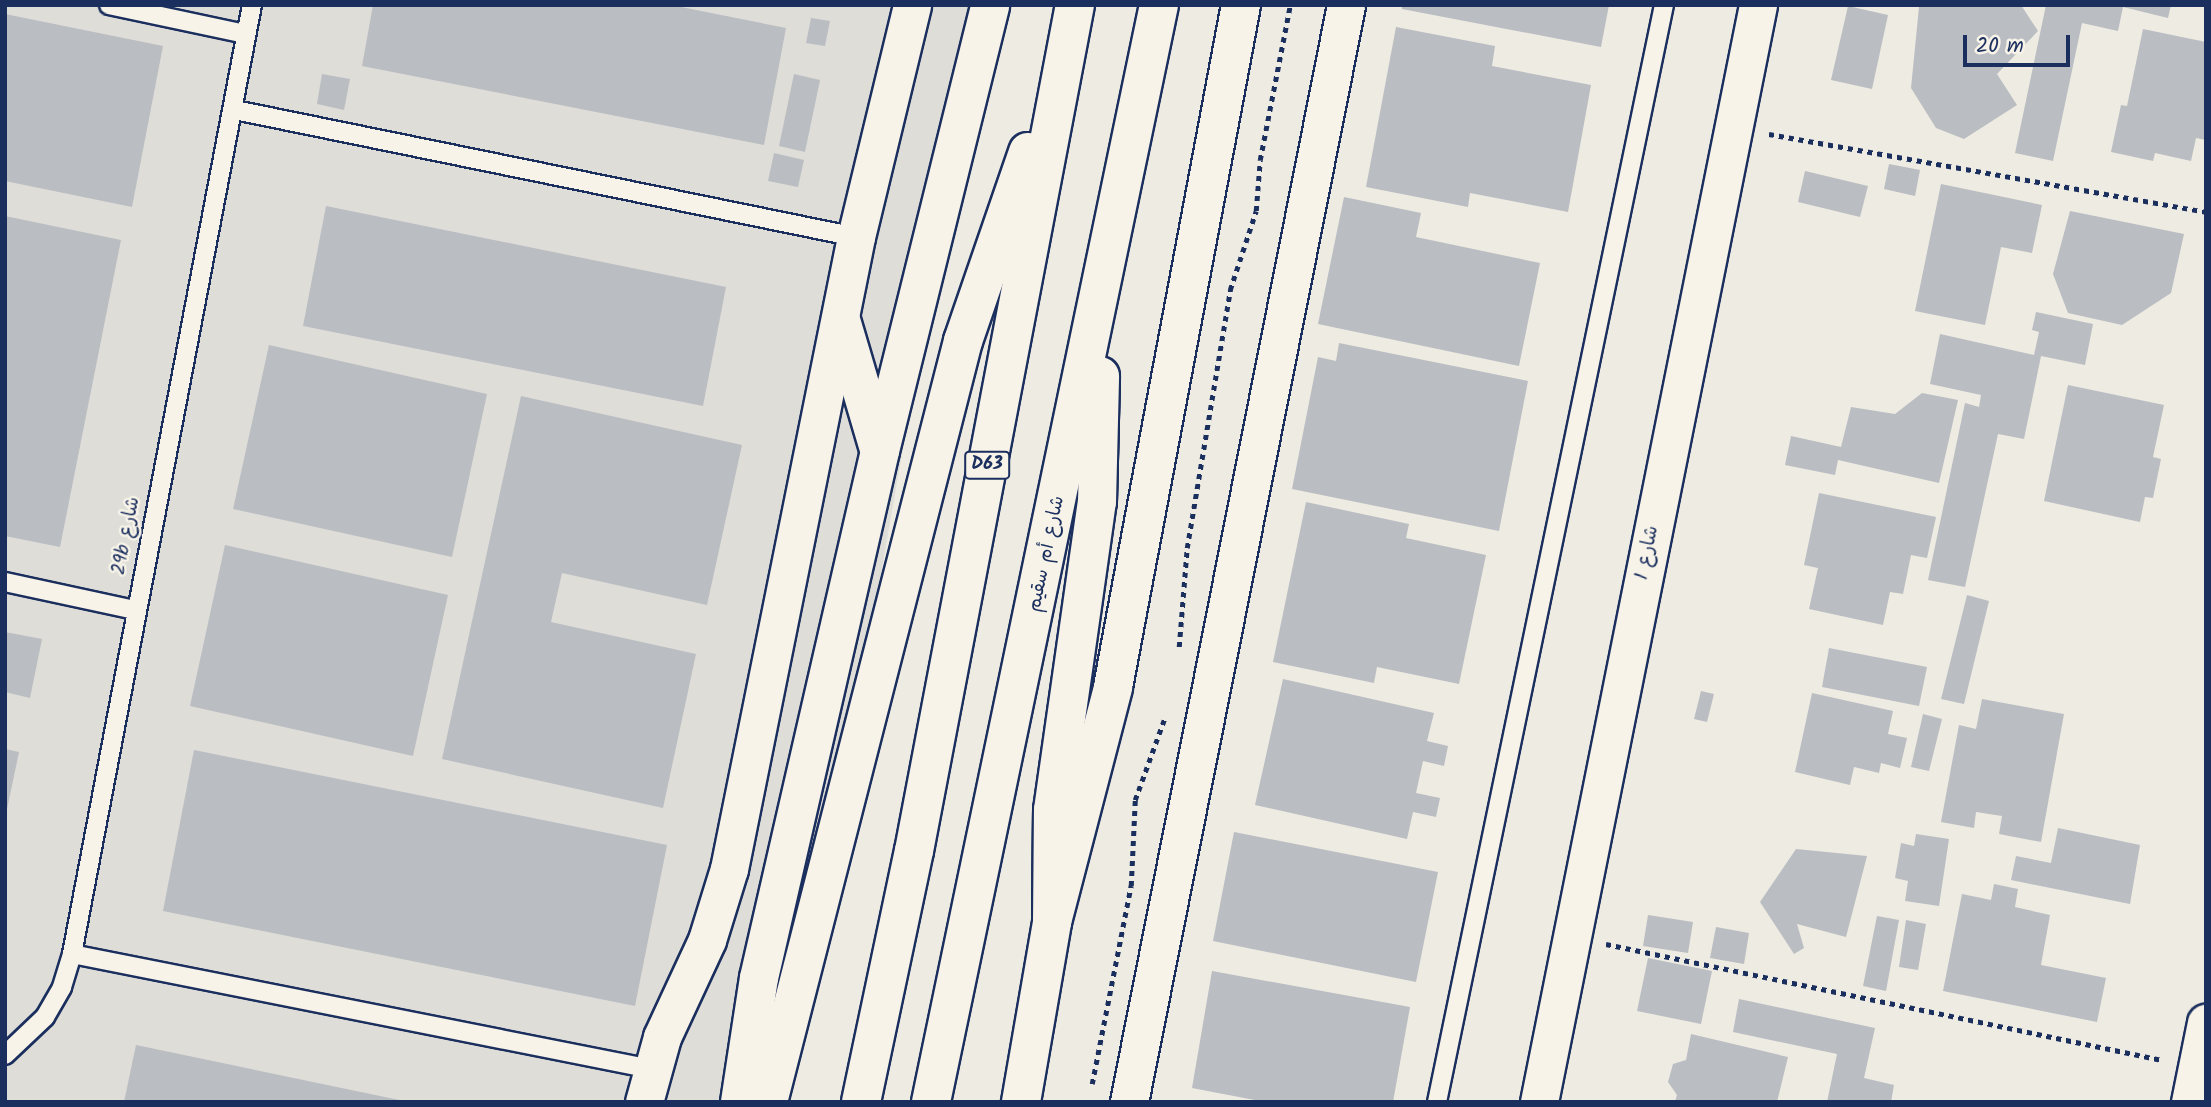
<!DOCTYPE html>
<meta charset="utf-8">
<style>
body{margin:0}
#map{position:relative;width:2211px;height:1107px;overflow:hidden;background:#eeebe2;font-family:Kalam,"Playpen Sans Arabic",sans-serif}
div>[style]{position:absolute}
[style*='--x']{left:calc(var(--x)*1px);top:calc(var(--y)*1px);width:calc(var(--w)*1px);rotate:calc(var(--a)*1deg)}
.built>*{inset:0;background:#deddd8}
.building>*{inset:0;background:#babdc2}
.path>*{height:4.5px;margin-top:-2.25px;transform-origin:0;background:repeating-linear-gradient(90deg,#1b2f5e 0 5px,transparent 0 10px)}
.roads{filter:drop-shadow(2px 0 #1b2f5e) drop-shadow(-2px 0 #1b2f5e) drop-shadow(0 2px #1b2f5e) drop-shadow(0 -2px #1b2f5e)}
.service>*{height:18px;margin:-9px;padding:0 9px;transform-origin:9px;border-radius:9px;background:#f7f3e8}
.minor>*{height:37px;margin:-18.5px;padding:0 18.5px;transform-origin:18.5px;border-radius:18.5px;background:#f7f3e8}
.secondary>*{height:38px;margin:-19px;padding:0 19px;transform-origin:19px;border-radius:19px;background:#f7f3e8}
.primary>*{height:38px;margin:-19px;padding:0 19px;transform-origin:19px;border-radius:19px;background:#f7f3e8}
span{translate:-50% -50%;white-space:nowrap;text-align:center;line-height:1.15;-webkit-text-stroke:5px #f7f3e8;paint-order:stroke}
.shield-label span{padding:2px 5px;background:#f7f3e8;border:2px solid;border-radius:5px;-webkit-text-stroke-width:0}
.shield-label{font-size:18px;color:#1b2f5e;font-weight:700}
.street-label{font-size:19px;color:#1b2f5e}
.frame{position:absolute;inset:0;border:7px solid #1b2f5e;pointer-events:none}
.scale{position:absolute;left:1963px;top:35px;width:107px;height:32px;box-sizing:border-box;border:4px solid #1b2f5e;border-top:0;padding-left:9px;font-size:21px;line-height:24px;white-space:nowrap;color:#1b2f5e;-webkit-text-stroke:5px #f7f3e8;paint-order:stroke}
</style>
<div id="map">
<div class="built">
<i style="clip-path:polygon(5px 5px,981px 5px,788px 1102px,5px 1102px)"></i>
</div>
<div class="building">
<i style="clip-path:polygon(373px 5px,671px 5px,786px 28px,764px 145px,362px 66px)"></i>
<i style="clip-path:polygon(1402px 5px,1609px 5px,1601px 47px,1402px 9px)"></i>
<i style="clip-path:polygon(2021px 5px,2038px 31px,1997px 74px,2017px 105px,1964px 139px,1936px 128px,1911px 88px,1919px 7px)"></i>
<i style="clip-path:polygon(2046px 5px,2171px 5px,2168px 18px,2123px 7px,2118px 31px,2082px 23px,2053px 161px,2015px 153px)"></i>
<i style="clip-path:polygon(1848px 6px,1888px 15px,1872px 89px,1831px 80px)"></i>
<i style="clip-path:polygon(5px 14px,163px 46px,132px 207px,5px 181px)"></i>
<i style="clip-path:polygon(811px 18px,830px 21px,825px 46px,806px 43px)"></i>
<i style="clip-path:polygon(1396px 27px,1495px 46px,1492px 66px,1591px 85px,1568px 212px,1470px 193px,1468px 207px,1366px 187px)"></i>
<i style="clip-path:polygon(2143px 29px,2206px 42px,2206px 140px,2196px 138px,2191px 161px,2155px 153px,2153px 161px,2111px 152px,2121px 105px,2127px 106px)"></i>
<i style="clip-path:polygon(322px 74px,350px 79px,344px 110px,317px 104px)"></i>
<i style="clip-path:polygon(794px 74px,820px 80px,805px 152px,779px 146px)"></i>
<i style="clip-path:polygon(774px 153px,804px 160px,798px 187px,768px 181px)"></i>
<i style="clip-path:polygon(1889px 164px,1920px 170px,1915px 196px,1884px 189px)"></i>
<i style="clip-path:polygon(1805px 171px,1868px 186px,1860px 217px,1798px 202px)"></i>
<i style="clip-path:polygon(1941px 184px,2042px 205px,2032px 253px,2001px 247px,1985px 325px,1915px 311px)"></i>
<i style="clip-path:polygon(1344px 197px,1421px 213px,1416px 237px,1540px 263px,1519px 366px,1318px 324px)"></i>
<i style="clip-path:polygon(326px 206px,726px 287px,703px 406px,303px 326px)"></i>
<i style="clip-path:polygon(2070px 211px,2184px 234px,2171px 293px,2122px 325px,2068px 313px,2053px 274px)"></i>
<i style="clip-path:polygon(5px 216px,121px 240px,60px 547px,5px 536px)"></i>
<i style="clip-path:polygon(2036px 312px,2093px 324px,2085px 365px,2041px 356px,2024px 439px,1998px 434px,1965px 587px,1928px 580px,1965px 403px,1979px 407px,1981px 395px,1930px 384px,1940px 334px,2034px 355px,2039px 332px,2032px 330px)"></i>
<i style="clip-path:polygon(1339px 343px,1528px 381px,1499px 531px,1292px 489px,1318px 357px,1336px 361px)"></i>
<i style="clip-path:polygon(269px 345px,487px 394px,452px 557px,233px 509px)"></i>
<i style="clip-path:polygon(2068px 385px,2164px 405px,2153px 457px,2161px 459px,2153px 498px,2145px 497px,2140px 522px,2044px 501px)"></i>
<i style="clip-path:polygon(1922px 393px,1958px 400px,1939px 483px,1838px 460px,1835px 475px,1785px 465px,1791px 436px,1841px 447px,1851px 407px,1895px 414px)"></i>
<i style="clip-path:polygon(521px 396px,742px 445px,707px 605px,562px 573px,551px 622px,696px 654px,663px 808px,442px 759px)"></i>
<i style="clip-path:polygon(1819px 493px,1936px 517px,1927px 558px,1911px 555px,1903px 594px,1890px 592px,1883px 625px,1809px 609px,1818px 568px,1804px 565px)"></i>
<i style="clip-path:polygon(1306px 502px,1409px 524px,1406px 538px,1486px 555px,1459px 684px,1377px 667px,1374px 683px,1273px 662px)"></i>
<i style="clip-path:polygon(225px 545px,448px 595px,413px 756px,190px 706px)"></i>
<i style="clip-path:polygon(1967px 595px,1989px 601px,1964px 704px,1941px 699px)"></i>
<i style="clip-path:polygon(5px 632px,42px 639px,30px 698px,5px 692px)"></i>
<i style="clip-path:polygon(1829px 648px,1927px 667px,1919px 706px,1822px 687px)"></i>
<i style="clip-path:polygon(1283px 679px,1434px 713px,1427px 741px,1448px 746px,1444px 766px,1423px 761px,1416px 793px,1440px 798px,1436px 817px,1413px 812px,1407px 839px,1255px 805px)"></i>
<i style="clip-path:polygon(1701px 691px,1714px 694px,1707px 722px,1694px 719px)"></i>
<i style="clip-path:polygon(1812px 693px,1893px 711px,1888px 734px,1907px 738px,1900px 768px,1881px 763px,1879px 773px,1854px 767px,1850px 785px,1795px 772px)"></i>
<i style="clip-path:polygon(1982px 699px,2064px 714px,2041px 842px,1999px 834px,2002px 816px,1976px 812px,1974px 828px,1941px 822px,1959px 725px,1976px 729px)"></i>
<i style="clip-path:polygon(1923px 714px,1942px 719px,1929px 771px,1911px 767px)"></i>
<i style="clip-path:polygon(5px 749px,19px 752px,6px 814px,5px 814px)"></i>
<i style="clip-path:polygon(194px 750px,667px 845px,635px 1006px,163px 911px)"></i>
<i style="clip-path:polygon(2058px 828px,2140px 845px,2130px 904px,2011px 880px,2016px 856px,2051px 863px)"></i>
<i style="clip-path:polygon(1234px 832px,1438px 872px,1416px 982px,1213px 941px)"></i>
<i style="clip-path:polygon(1916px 834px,1949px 839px,1939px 906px,1905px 901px,1908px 881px,1895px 878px,1901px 843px,1914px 846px)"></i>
<i style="clip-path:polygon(1796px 849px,1867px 856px,1846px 937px,1797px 924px,1804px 948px,1794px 954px,1760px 902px)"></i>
<i style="clip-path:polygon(1994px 884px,2018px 889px,2015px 907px,2050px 915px,2041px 965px,2106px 978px,2097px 1022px,1943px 991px,1962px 894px,1991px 900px)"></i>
<i style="clip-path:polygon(1648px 915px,1693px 922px,1688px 953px,1643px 946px)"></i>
<i style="clip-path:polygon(1877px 916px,1899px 920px,1886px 991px,1863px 986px)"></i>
<i style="clip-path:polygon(1906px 920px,1926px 924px,1918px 970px,1899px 967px)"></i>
<i style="clip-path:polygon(1716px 927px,1749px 933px,1744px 964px,1710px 958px)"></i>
<i style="clip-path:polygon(1648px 958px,1712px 971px,1701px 1024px,1637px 1011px)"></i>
<i style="clip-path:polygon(1212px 971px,1410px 1007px,1393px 1102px,1265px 1102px,1192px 1088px)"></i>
<i style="clip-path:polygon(1739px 999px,1875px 1028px,1864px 1078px,1894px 1085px,1891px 1102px,1827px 1102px,1837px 1054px,1733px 1032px)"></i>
<i style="clip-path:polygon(1691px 1034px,1788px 1057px,1777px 1102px,1675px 1102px,1677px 1095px,1668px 1082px,1673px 1064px,1686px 1060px)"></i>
<i style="clip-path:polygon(136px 1045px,404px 1101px,404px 1102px,124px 1102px)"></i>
</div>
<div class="path">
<i style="--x:1769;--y:134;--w:444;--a:10.1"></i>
<i style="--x:1179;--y:647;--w:99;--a:-85.4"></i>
<i style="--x:1187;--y:548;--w:262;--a:-80.5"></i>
<i style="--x:1230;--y:290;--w:83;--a:-71.8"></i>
<i style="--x:1256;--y:211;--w:51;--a:-85.5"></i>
<i style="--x:1260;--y:160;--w:158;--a:-79"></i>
<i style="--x:1606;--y:944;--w:568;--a:11.78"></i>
<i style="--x:1092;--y:1084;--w:202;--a:-78.9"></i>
<i style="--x:1131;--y:886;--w:86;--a:-87.3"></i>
<i style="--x:1135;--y:800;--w:88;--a:-70.1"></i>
</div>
<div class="roads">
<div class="service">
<i style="--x:109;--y:5;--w:140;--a:12"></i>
<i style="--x:235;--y:110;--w:634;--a:11.56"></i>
<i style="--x:5;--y:582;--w:132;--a:12.2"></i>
<i style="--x:72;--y:954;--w:590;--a:11.23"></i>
<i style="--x:5;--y:1055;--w:55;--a:-43.5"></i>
<i style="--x:45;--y:1017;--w:34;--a:-60"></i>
<i style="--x:62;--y:987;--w:34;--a:-73"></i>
<i style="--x:72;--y:954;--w:966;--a:-79.26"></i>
<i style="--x:1437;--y:1102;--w:1120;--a:-78.31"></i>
</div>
<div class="minor">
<i style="--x:644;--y:1102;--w:67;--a:-74.5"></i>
<i style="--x:662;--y:1037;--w:107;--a:-65.1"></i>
<i style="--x:707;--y:940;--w:74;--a:-72.8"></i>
<i style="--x:729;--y:869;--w:645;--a:-78.64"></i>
<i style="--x:856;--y:237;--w:239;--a:-76.4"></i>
<i style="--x:1129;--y:1102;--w:1118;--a:-78.81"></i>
<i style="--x:1539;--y:1102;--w:1119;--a:-78.71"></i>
<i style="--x:2190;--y:1102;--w:81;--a:-78.6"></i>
</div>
<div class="secondary">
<i style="--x:841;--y:320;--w:134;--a:73.6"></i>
<i style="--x:740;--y:1102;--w:125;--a:-81.3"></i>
<i style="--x:759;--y:978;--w:541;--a:-77.07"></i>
<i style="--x:880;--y:451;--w:459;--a:-76.1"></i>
<i style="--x:1021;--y:1102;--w:183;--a:-80.2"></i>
<i style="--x:1052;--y:922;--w:243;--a:-75.4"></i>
<i style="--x:1113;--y:687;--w:694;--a:-79.37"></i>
</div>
<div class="primary">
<i style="--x:1052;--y:922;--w:112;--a:-89.5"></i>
<i style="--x:1053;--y:810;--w:311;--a:-81.9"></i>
<i style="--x:1097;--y:502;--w:126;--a:-88.6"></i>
<i style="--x:768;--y:1102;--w:786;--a:-75.63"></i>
<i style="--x:963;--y:341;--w:200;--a:-71"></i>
<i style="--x:861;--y:1102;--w:257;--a:-78.1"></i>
<i style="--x:914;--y:851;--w:861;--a:-79.23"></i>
<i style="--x:931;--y:1102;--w:1120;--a:-78.26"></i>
</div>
</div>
<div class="shield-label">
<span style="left:987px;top:465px">D63</span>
</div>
<div class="street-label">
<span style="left:127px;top:536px;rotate:-79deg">29b شارع</span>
<span style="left:1648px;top:553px;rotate:-79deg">شارع 1</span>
<span style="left:1047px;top:554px;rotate:-78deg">شارع أم سقيم</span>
</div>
<div class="frame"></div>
<div class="scale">20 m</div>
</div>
